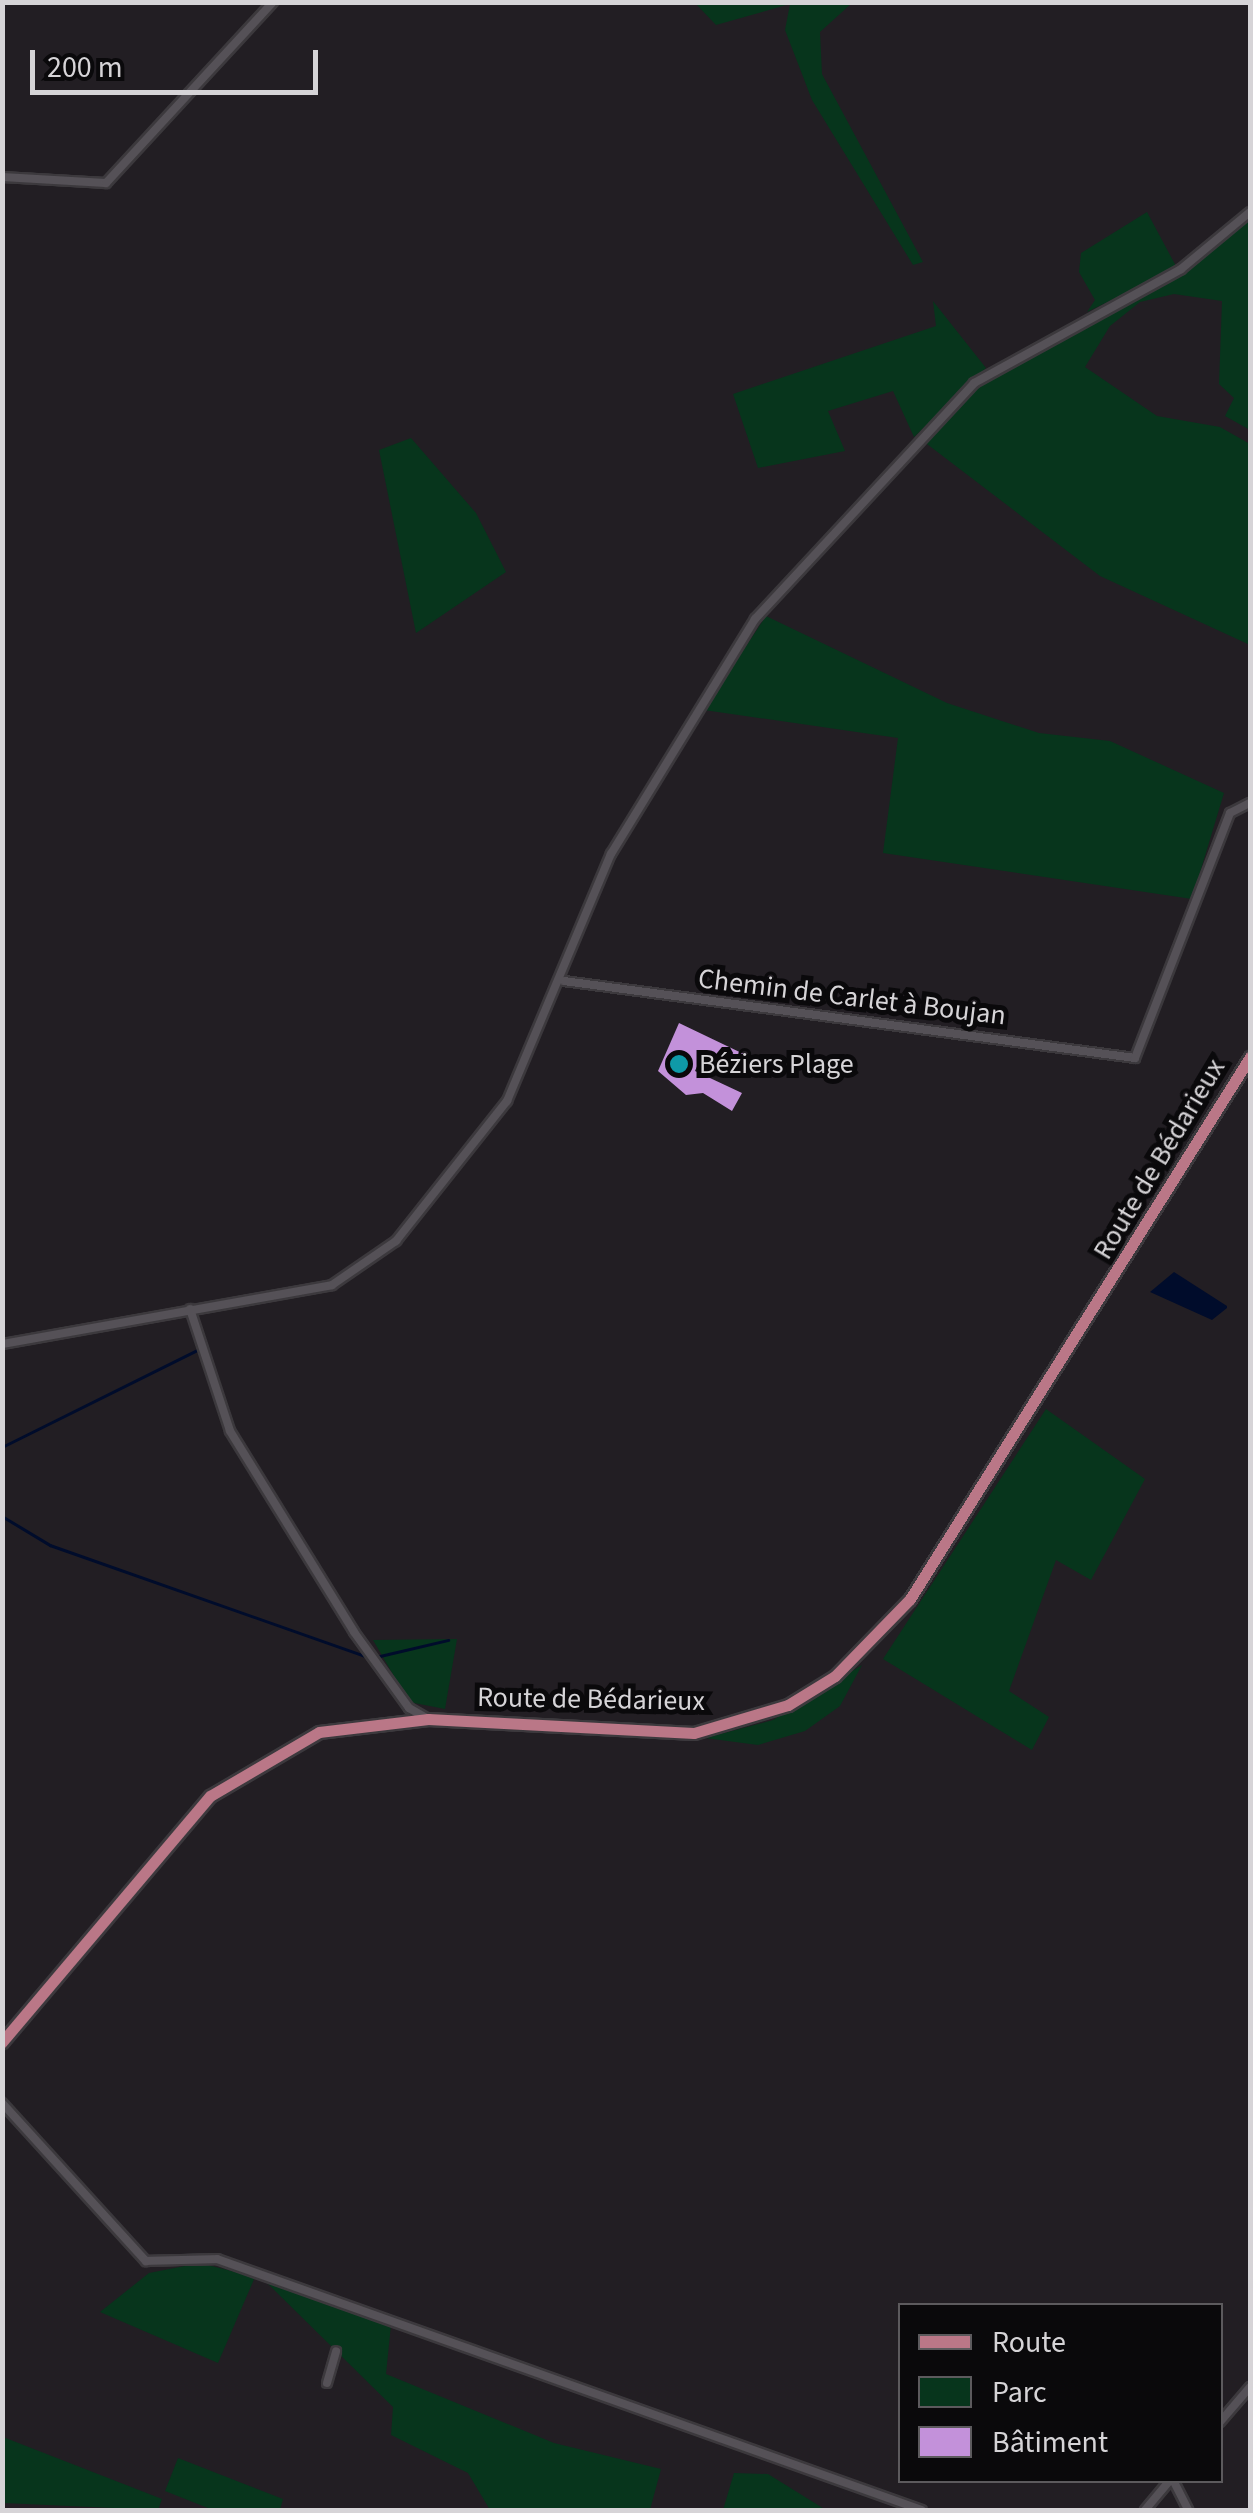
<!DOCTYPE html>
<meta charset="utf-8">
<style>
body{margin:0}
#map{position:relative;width:1253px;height:2513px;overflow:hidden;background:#221e23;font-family:"Source Sans 3",sans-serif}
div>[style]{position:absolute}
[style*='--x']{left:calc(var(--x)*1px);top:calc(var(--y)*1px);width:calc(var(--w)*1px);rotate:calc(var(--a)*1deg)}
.green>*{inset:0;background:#07351c}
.water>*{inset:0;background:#000c2b}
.stream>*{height:2.5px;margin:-1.25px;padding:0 1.25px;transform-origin:1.25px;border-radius:1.25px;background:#000c2b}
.building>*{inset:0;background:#c391da}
.roads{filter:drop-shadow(2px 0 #3c393d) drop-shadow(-2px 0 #3c393d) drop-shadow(0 2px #3c393d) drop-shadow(0 -2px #3c393d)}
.minor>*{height:8px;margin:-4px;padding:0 4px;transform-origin:4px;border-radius:4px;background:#555157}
.primary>*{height:11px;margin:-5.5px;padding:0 5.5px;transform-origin:5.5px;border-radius:5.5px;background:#ba7787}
.dots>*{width:28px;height:28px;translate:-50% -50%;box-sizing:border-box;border:5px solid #0a090b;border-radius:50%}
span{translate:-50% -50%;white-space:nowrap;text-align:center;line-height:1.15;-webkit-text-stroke:10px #0a090b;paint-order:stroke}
.street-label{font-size:28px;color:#d6d4d7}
.poi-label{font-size:28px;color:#d6d4d7}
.left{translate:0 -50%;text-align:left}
.frame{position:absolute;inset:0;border:5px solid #d6d4d7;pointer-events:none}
.legend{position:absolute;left:898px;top:2303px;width:325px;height:180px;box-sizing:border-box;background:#0a090b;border:2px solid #5c5a5d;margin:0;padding:12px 18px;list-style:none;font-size:30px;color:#d6d4d7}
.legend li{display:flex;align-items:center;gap:20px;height:50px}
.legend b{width:50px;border:2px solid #5c5a5d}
.scale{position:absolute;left:30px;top:50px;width:288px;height:45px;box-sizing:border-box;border:5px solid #d6d4d7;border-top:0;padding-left:12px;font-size:30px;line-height:35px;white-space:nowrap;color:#d6d4d7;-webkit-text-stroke:8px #0a090b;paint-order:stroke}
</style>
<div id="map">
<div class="green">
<i style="clip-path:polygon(695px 3px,852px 3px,820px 32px,822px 74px,923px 262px,913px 265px,812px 100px,785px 30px,790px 4px,716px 25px)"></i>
<i style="clip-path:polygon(1147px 212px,1177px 268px,1087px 312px,1095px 300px,1079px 272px,1081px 253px)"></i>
<i style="clip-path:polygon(1250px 220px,1250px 430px,1225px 416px,1234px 398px,1219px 384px,1222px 301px,1174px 294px,1140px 302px,1110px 326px,1085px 367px,1157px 416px,1220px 427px,1250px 444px,1250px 645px,1100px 576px,923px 441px,993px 374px,1168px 284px)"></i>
<i style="clip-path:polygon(933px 301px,986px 368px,914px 437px,893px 391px,828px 411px,845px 451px,758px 468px,733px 394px,936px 326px)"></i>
<i style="clip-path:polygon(411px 438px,476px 513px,506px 572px,416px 633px,379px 450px)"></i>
<i style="clip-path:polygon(766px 616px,947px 703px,1039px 733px,1110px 741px,1224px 793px,1192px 899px,883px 853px,898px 738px,704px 710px)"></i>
<i style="clip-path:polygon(1046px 1409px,1145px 1479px,1091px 1580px,1056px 1560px,1009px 1691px,1049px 1717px,1032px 1750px,883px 1659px)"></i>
<i style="clip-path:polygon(457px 1639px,445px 1709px,409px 1702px,373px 1640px)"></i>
<i style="clip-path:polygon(862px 1665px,840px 1706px,805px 1731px,758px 1745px,705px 1738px,773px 1720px)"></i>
<i style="clip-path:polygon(200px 2263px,255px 2277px,218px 2363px,100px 2312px,149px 2273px)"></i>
<i style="clip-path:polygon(262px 2278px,391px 2325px,386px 2374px,554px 2443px,661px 2469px,650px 2510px,490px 2510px,468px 2473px,391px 2435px,393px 2407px)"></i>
<i style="clip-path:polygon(3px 2437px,162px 2499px,158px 2510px,3px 2503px)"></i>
<i style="clip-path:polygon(178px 2458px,283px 2499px,280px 2510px,213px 2510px,165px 2491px)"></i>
<i style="clip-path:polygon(734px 2473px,768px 2474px,826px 2510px,723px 2510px)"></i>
</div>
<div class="water">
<i style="clip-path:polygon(1174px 1272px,1227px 1306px,1227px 1308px,1212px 1320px,1150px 1292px)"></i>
</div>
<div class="stream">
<i style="--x:2;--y:1447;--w:220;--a:-26.4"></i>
<i style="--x:2;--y:1516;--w:56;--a:31.1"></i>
<i style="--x:50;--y:1545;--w:334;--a:19.4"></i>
<i style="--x:380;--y:1656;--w:70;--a:-13.2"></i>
</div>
<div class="building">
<i style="clip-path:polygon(679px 1023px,752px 1058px,746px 1073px,703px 1052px,695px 1071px,742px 1093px,732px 1111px,703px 1093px,686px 1095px,658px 1071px)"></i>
</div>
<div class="roads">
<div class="minor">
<i style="--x:2;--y:177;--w:104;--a:3.3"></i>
<i style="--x:106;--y:183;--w:246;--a:-47.3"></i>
<i style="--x:564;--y:981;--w:576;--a:7.68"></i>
<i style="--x:1135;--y:1058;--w:263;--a:-68.8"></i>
<i style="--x:1230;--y:813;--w:22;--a:-27"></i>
<i style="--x:190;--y:1309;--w:128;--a:71.8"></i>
<i style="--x:230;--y:1431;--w:236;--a:58.3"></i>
<i style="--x:354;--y:1632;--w:94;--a:54.1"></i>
<i style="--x:409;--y:1708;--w:22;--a:30"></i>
<i style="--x:2;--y:1344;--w:335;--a:-10.1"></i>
<i style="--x:332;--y:1285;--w:78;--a:-34.5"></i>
<i style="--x:396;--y:1241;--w:179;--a:-51.6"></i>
<i style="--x:507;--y:1101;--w:268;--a:-67.2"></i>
<i style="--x:611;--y:854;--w:276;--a:-58.5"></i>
<i style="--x:755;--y:619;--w:322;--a:-47.1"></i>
<i style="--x:974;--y:383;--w:236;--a:-28.8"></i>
<i style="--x:1181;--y:269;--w:89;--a:-39.6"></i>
<i style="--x:2;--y:2103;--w:214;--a:47.7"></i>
<i style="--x:146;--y:2261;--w:71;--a:-1.6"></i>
<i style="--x:217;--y:2259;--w:748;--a:19.6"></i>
<i style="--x:327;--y:2383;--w:33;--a:-74"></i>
<i style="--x:1220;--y:2422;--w:46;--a:-49.4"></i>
<i style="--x:1173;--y:2480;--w:34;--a:63"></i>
<i style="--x:1145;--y:2510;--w:39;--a:-50"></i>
</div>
<div class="primary">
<i style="--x:2;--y:2042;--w:322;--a:-49.8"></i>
<i style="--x:210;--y:1796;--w:126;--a:-30.4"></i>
<i style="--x:319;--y:1732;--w:110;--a:-6.8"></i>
<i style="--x:428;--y:1719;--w:266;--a:3"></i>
<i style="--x:694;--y:1733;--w:98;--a:-16.6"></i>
<i style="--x:788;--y:1705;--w:55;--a:-31.7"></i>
<i style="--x:835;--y:1676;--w:107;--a:-45.8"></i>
<i style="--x:910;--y:1599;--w:640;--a:-57.9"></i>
</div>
</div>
<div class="dots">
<i style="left:679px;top:1064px;background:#0f9aa8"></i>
</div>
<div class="street-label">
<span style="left:852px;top:997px;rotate:7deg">Chemin de Carlet à Boujan</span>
<span style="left:1159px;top:1159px;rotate:-59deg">Route de Bédarieux</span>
<span style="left:591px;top:1699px;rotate:1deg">Route de Bédarieux</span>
</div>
<div class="poi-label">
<span class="left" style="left:699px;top:1064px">Béziers Plage</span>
</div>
<div class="frame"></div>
<ul class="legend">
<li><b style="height:12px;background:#ba7787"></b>Route</li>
<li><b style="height:28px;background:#07351c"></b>Parc</li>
<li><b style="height:28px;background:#c391da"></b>Bâtiment</li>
</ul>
<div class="scale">200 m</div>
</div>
